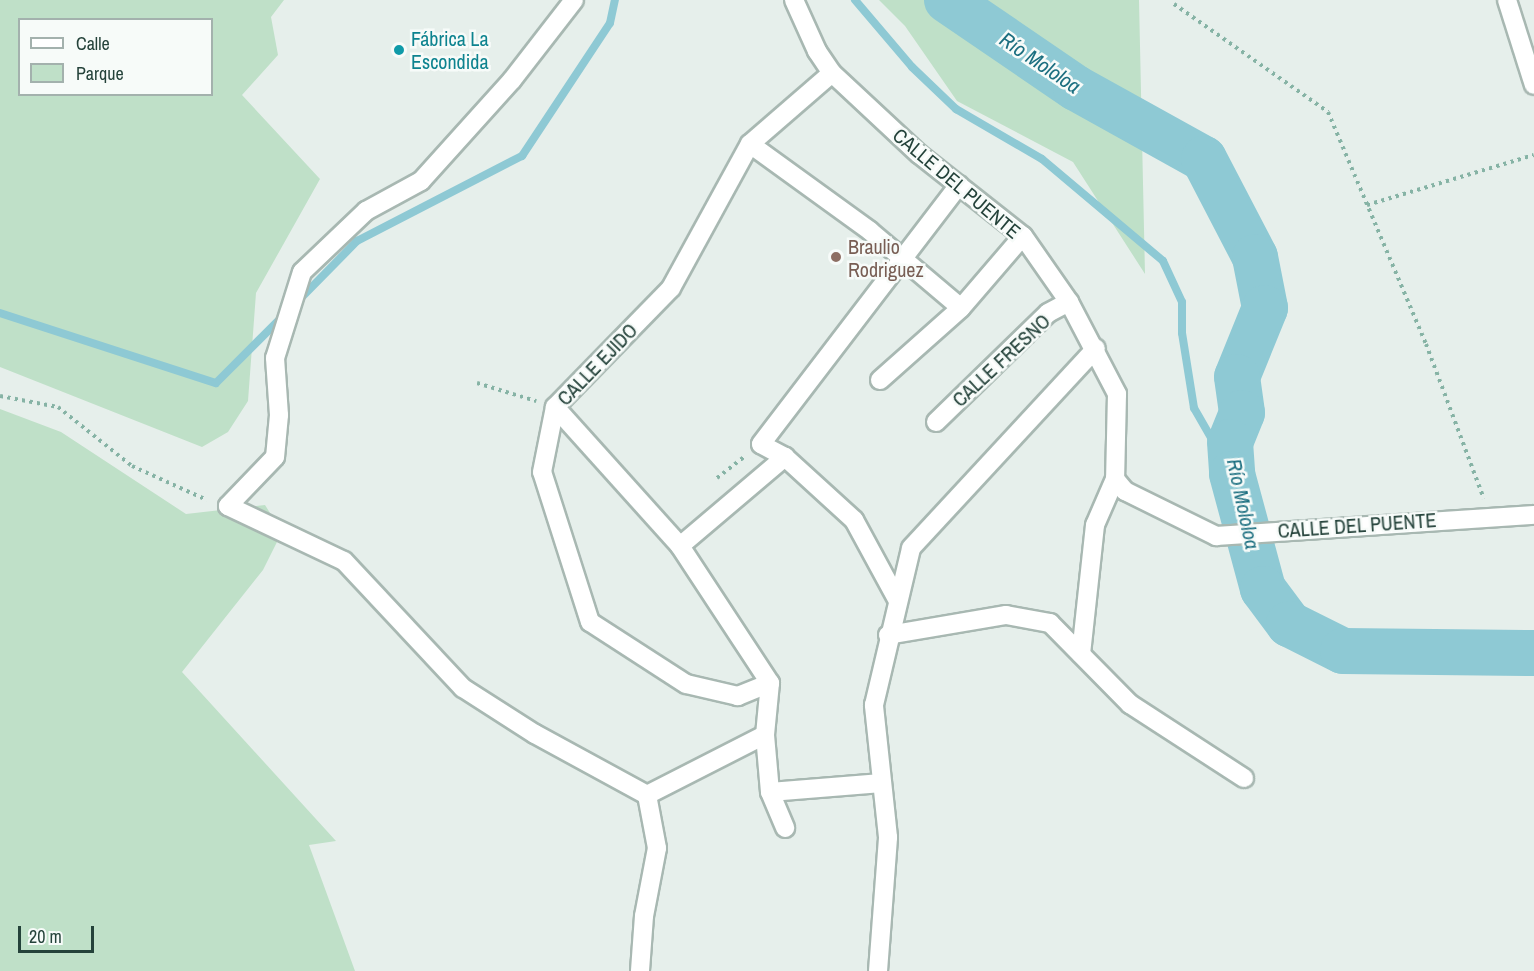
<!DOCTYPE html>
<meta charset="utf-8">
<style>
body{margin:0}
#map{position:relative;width:1534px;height:971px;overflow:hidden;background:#e6efeb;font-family:"Archivo Narrow",sans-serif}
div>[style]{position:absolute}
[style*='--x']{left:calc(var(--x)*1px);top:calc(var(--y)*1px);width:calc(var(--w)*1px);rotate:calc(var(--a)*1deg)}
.green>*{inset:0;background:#bfe0c8}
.stream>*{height:8px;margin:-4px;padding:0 4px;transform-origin:4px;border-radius:4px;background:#8ec9d4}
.river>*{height:46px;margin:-23px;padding:0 23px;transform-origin:23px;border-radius:23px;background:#8ec9d4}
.path>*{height:4px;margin-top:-2px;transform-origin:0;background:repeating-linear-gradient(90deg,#86b3a5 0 3px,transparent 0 7.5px)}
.roads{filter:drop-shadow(2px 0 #a8b8b2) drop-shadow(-2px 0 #a8b8b2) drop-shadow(0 2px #a8b8b2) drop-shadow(0 -2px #a8b8b2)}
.minor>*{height:18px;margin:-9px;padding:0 9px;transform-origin:9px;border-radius:9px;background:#fff}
.dots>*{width:16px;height:16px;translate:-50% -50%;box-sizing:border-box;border:3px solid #f7fbf9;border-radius:50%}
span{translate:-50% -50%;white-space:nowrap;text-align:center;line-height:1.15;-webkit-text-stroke:5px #f7fbf9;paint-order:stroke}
.culture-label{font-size:20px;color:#0d838f}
.left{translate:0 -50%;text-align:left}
.street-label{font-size:20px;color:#24423a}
.education-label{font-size:20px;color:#785e54}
.water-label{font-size:21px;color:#1c6f80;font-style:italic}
.legend{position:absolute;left:18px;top:18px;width:195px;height:78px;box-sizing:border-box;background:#f7fbf9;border:2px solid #a3b1ad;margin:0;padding:8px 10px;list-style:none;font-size:18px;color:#24423a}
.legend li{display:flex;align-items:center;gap:12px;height:30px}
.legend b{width:30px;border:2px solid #a3b1ad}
.scale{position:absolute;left:18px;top:926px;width:76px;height:27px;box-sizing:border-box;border:3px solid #24423a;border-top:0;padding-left:8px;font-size:18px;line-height:21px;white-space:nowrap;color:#24423a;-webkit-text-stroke:4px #f7fbf9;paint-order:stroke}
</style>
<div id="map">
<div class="green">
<i style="clip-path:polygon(evenodd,0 0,284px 0,271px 17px,278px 55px,242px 95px,320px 179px,256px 293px,248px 401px,228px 432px,202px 447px,0 367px,0 0,20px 20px,212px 20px,212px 94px,20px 94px,20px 20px)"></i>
<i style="clip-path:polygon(879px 0,1139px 0,1145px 274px,1073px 162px,957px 101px,905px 26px)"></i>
<i style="clip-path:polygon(0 409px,61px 432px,186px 514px,265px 505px,282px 532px,263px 570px,182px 672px,336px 841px,309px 845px,355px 971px,0 971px)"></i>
</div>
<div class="stream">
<i style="--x:855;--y:0;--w:88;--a:49.6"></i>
<i style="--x:912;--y:67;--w:61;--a:43.7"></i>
<i style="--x:956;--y:109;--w:99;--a:30.2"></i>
<i style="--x:1042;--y:159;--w:158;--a:40.1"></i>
<i style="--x:1163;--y:261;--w:45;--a:65.1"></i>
<i style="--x:1182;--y:302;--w:31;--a:90"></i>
<i style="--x:1182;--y:333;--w:76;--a:80.9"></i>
<i style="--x:1194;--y:408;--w:76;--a:60.1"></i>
<i style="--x:299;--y:300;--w:83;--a:-45.5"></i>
<i style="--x:357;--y:241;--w:186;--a:-27.3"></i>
<i style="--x:522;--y:156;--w:159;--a:-56.5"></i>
<i style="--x:610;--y:23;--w:24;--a:-78"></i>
<i style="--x:0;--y:313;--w:227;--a:18"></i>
<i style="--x:216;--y:383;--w:96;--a:-45"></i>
</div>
<div class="river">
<i style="--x:947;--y:0;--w:156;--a:34.3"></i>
<i style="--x:1076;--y:88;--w:146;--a:29"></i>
<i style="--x:1204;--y:159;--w:110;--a:62.5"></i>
<i style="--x:1255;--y:257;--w:52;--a:78.9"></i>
<i style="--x:1265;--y:308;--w:74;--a:112.1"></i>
<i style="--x:1237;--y:377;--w:36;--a:82"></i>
<i style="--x:1242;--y:413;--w:31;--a:112"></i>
<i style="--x:1230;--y:442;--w:32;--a:86"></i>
<i style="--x:1232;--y:474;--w:119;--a:74.9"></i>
<i style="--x:1263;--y:589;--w:44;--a:53.4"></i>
<i style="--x:1289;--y:624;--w:60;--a:26.6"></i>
<i style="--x:1343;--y:651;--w:191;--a:0.6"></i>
</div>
<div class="path">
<i style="--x:1174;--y:4;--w:188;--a:35"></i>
<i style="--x:1328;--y:112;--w:252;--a:67.1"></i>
<i style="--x:1426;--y:344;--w:165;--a:69.5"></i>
<i style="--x:1367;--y:205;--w:174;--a:-16.7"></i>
<i style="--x:477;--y:383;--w:62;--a:17"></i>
<i style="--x:0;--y:396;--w:59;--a:10.7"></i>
<i style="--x:58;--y:407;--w:95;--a:38.6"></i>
<i style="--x:132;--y:466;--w:82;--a:24.4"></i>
<i style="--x:717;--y:478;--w:34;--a:-38"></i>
</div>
<div class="roads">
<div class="minor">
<i style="--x:574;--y:0;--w:101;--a:127.8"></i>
<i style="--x:512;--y:80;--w:136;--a:132"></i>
<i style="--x:421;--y:181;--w:63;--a:151.4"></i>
<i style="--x:366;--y:211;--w:88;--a:136.4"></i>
<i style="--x:302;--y:272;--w:90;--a:107.4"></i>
<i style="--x:275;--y:358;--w:57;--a:86"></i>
<i style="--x:279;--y:415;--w:42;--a:95.4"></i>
<i style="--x:275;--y:457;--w:68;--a:133.8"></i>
<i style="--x:228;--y:506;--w:128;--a:25.4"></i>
<i style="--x:344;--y:561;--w:174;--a:46.9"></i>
<i style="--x:463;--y:688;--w:85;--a:32.6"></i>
<i style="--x:535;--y:734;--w:128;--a:28.6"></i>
<i style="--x:647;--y:795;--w:54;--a:79.3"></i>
<i style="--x:657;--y:848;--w:69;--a:100.8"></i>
<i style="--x:644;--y:916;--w:55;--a:94.2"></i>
<i style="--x:794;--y:0;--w:56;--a:65.7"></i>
<i style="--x:817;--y:51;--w:27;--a:56"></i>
<i style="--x:832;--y:73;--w:119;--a:43"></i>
<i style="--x:919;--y:154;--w:132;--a:38.3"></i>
<i style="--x:1023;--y:236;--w:80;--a:55.1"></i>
<i style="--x:1069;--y:302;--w:104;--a:62.4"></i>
<i style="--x:1117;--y:394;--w:85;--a:91.3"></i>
<i style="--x:1115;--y:479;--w:16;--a:50"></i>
<i style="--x:1125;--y:491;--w:102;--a:26.3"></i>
<i style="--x:1216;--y:536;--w:319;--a:-3.8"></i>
<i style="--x:1507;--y:0;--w:89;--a:72.4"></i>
<i style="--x:750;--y:144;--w:148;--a:35.9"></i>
<i style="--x:870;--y:231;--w:119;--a:40.2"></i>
<i style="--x:880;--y:380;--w:108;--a:-41.6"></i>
<i style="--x:961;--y:308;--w:95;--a:-49.3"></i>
<i style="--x:555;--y:407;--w:187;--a:48"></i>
<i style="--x:680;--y:546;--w:164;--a:56.7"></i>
<i style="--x:770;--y:683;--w:52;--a:95.5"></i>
<i style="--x:765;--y:735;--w:57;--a:85"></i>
<i style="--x:770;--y:792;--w:39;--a:67"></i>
<i style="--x:936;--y:422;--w:156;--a:-44.2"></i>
<i style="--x:1048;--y:313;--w:24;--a:-28"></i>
<i style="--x:680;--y:546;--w:138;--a:-40.3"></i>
<i style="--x:898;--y:601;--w:92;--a:-118.5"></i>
<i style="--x:854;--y:520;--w:93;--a:-137.6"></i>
<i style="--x:785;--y:457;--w:27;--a:-152"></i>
<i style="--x:761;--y:444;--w:326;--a:-52.6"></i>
<i style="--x:888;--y:635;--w:120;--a:-9.6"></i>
<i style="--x:1006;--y:615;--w:45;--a:10.3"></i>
<i style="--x:1050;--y:623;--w:114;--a:45.4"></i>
<i style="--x:1130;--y:704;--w:136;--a:33"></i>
<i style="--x:1081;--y:654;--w:130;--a:-83.8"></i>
<i style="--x:1095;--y:525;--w:50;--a:-66.5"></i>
<i style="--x:770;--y:683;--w:35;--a:158"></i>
<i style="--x:738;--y:696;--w:53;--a:-167"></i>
<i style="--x:686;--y:684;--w:114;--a:-147.1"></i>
<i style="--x:590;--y:622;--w:157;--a:-107.7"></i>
<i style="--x:542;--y:472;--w:66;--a:-78.7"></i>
<i style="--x:555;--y:407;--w:166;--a:-45.7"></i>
<i style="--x:671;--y:288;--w:164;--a:-61.3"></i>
<i style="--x:750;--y:144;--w:108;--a:-40.9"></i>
<i style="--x:770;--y:792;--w:112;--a:-4.6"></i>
<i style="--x:647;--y:795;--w:132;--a:-27"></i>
<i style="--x:878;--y:971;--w:134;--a:-85.7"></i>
<i style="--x:888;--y:837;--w:133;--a:-96.1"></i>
<i style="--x:874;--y:705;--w:161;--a:-76.7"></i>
<i style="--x:911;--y:548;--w:272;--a:-47.2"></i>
</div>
</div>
<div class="dots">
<i style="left:399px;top:50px;background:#0f9aa8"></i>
<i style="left:836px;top:257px;background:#8d6e63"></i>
</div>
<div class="culture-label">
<span class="left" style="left:411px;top:50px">Fábrica La<br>Escondida</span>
</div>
<div class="street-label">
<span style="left:957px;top:183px;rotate:40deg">CALLE DEL PUENTE</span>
<span style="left:1001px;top:360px;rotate:-43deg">CALLE FRESNO</span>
<span style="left:597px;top:364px;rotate:-46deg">CALLE EJIDO</span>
<span style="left:1357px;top:525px;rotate:-4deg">CALLE DEL PUENTE</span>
</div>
<div class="education-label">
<span class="left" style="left:848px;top:258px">Braulio<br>Rodriguez</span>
</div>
<div class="water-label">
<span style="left:1040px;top:63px;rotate:34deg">Río Mololoa</span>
<span style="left:1243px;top:504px;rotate:78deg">Río Mololoa</span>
</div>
<ul class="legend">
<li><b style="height:8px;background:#fff"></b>Calle</li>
<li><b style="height:16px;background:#bfe0c8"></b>Parque</li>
</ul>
<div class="scale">20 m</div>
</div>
